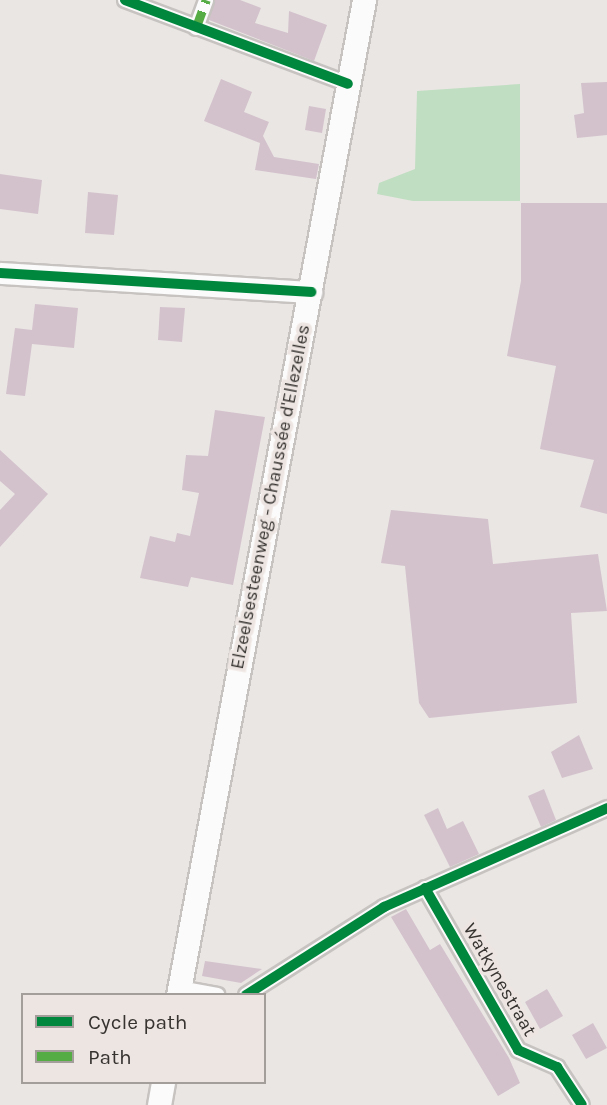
<!DOCTYPE html>
<meta charset="utf-8">
<style>
body{margin:0}
#map{position:relative;width:607px;height:1105px;overflow:hidden;background:#eae6e4;font-family:Karla,sans-serif}
div>[style]{position:absolute}
[style*='--x']{left:calc(var(--x)*1px);top:calc(var(--y)*1px);width:calc(var(--w)*1px);rotate:calc(var(--a)*1deg)}
.green>*{inset:0;background:#c0dec1}
.building>*{inset:0;background:#d3c2cc}
.roads{filter:drop-shadow(2px 0 #c6c3c1) drop-shadow(-2px 0 #c6c3c1) drop-shadow(0 2px #c6c3c1) drop-shadow(0 -2px #c6c3c1)}
.street>*{height:14px;margin:-7px;padding:0 7px;transform-origin:7px;border-radius:7px;background:#fcfbfb}
.secondary>*{height:21px;margin:-10.5px;padding:0 10.5px;transform-origin:10.5px;border-radius:10.5px;background:#fcfbfb}
.primary>*{height:23px;margin:-11.5px;padding:0 11.5px;transform-origin:11.5px;border-radius:11.5px;background:#fcfbfb}
.quiet>*{height:9px;margin-top:-4.5px;transform-origin:0;background:repeating-linear-gradient(90deg,#55ac45 0 18px,transparent 0 27px)}
.cycleway>*{height:10px;margin:-5px;padding:0 5px;transform-origin:5px;border-radius:5px;background:#00873e}
span{translate:-50% -50%;white-space:nowrap;text-align:center;line-height:1.15;-webkit-text-stroke:7px #ede5e1;paint-order:stroke}
.street-label{font-size:19px;color:#363331}
.legend{position:absolute;left:21px;top:993px;width:245px;height:91px;box-sizing:border-box;background:#ede5e1;border:2px solid #a49e9b;margin:0;padding:9px 12px;list-style:none;font-size:21px;color:#363331}
.legend li{display:flex;align-items:center;gap:14px;height:35px}
.legend b{width:35px;border:2px solid #a49e9b}
</style>
<div id="map">
<div class="green">
<i style="clip-path:polygon(520px 84px,520px 201px,413px 201px,377px 194px,379px 183px,415px 169px,417px 91px)"></i>
</div>
<div class="building">
<i style="clip-path:polygon(215px 0,240px 0,261px 8px,255px 23px,288px 33px,289px 11px,327px 25px,314px 61px,209px 20px)"></i>
<i style="clip-path:polygon(221px 79px,252px 92px,244px 112px,269px 122px,263px 136px,274px 157px,319px 164px,316px 179px,255px 170px,260px 143px,204px 121px)"></i>
<i style="clip-path:polygon(607px 82px,607px 135px,577px 138px,574px 115px,584px 113px,581px 83px)"></i>
<i style="clip-path:polygon(309px 106px,326px 109px,322px 133px,305px 130px)"></i>
<i style="clip-path:polygon(0 174px,42px 180px,38px 214px,0 209px)"></i>
<i style="clip-path:polygon(88px 192px,118px 195px,114px 235px,85px 233px)"></i>
<i style="clip-path:polygon(521px 203px,607px 203px,607px 514px,580px 507px,594px 460px,540px 449px,556px 366px,507px 356px,521px 281px)"></i>
<i style="clip-path:polygon(35px 304px,78px 308px,74px 348px,32px 344px,25px 396px,6px 394px,15px 328px,32px 330px)"></i>
<i style="clip-path:polygon(160px 307px,185px 308px,182px 342px,158px 340px)"></i>
<i style="clip-path:polygon(215px 410px,265px 417px,233px 585px,191px 577px,188px 587px,140px 578px,150px 536px,175px 542px,177px 533px,190px 536px,199px 493px,182px 490px,186px 455px,208px 456px)"></i>
<i style="clip-path:polygon(0 450px,48px 494px,0 547px,0 510px,15px 494px,0 481px)"></i>
<i style="clip-path:polygon(391px 510px,488px 519px,493px 564px,598px 554px,607px 611px,571px 613px,577px 703px,429px 718px,419px 703px,405px 566px,381px 563px)"></i>
<i style="clip-path:polygon(579px 735px,593px 769px,562px 778px,551px 752px)"></i>
<i style="clip-path:polygon(544px 789px,556px 820px,541px 827px,528px 796px)"></i>
<i style="clip-path:polygon(438px 808px,447px 829px,463px 821px,479px 854px,450px 867px,424px 815px)"></i>
<i style="clip-path:polygon(406px 909px,430px 950px,440px 944px,509px 1058px,520px 1083px,498px 1096px,391px 917px)"></i>
<i style="clip-path:polygon(205px 961px,262px 969px,241px 983px,202px 976px)"></i>
<i style="clip-path:polygon(547px 989px,563px 1016px,540px 1029px,525px 1002px)"></i>
<i style="clip-path:polygon(593px 1023px,607px 1048px,586px 1059px,572px 1035px)"></i>
</div>
<div class="roads">
<div class="street">
<i style="--x:125;--y:0;--w:238;--a:20.6"></i>
<i style="--x:196;--y:28;--w:30;--a:-70"></i>
<i style="--x:425;--y:888;--w:187;--a:60.1"></i>
<i style="--x:518;--y:1050;--w:43;--a:23.6"></i>
<i style="--x:557;--y:1067;--w:45;--a:56.7"></i>
<i style="--x:179;--y:988;--w:39;--a:10"></i>
<i style="--x:246;--y:995;--w:164;--a:-32.5"></i>
<i style="--x:384;--y:907;--w:244;--a:-23.9"></i>
</div>
<div class="secondary">
<i style="--x:0;--y:273;--w:312;--a:3.5"></i>
</div>
<div class="primary">
<i style="--x:178;--y:995;--w:1012;--a:-79.41"></i>
<i style="--x:159;--y:1105;--w:23;--a:-80"></i>
</div>
</div>
<div class="quiet">
<i style="--x:196;--y:28;--w:30;--a:-70"></i>
</div>
<div class="cycleway">
<i style="--x:125;--y:0;--w:238;--a:20.6"></i>
<i style="--x:0;--y:273;--w:312;--a:3.5"></i>
<i style="--x:425;--y:888;--w:187;--a:60.1"></i>
<i style="--x:518;--y:1050;--w:43;--a:23.6"></i>
<i style="--x:557;--y:1067;--w:45;--a:56.7"></i>
<i style="--x:246;--y:995;--w:164;--a:-32.5"></i>
<i style="--x:384;--y:907;--w:244;--a:-23.9"></i>
</div>
<div class="street-label">
<span style="left:271px;top:497px;rotate:-79deg">Elzeelsesteenweg - Chaussée d'Ellezelles</span>
<span style="left:499px;top:980px;rotate:60deg">Watkynestraat</span>
</div>
<ul class="legend">
<li><b style="height:9px;background:#00873e"></b>Cycle path</li>
<li><b style="height:9px;background:#55ac45"></b>Path</li>
</ul>
</div>
